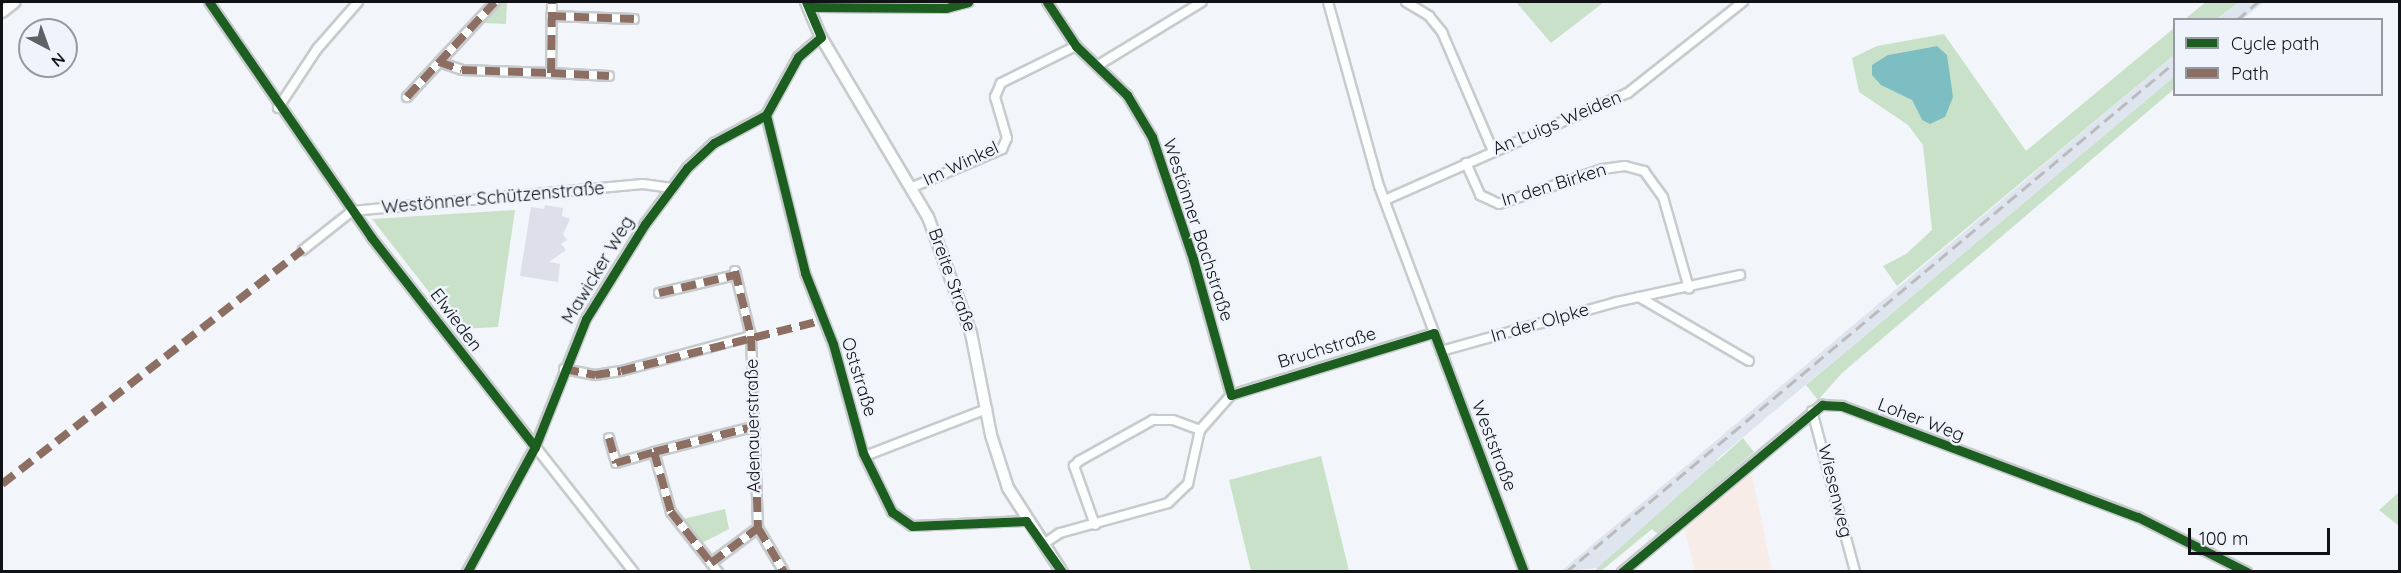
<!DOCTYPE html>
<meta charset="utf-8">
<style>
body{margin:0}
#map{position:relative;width:2401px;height:573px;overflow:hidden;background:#f2f5f9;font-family:Quicksand,sans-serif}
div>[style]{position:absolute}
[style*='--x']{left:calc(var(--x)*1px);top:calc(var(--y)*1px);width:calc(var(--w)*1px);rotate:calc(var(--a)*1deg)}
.industrial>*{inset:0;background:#f8ece9}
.built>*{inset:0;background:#dfe5ef}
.green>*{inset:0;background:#c9e1c9}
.water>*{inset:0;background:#7cbec2}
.building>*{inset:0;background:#dedfea}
.roads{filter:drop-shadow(2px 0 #c8cbce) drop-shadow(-2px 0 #c8cbce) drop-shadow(0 2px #c8cbce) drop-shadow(0 -2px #c8cbce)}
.street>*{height:8px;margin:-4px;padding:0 4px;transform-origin:4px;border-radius:4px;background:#fdfefe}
.secondary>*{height:10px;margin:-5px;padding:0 5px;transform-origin:5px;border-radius:5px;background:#fdfefe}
.rail>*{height:3px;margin-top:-1.5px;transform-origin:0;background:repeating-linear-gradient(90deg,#bbbbbd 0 12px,transparent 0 18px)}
.quiet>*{height:8px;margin-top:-4px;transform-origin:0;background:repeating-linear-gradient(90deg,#8d6e63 0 15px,transparent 0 23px)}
.cycleway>*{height:9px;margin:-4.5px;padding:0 4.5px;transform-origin:4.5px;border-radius:4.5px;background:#1b5e20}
span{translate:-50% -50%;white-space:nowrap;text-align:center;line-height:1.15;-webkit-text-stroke:5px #eff4fc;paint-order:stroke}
.street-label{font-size:18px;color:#101215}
.frame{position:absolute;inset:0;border:3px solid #101215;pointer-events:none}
.legend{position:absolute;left:2173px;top:18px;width:210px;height:78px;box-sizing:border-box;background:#eff4fc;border:2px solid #969aa0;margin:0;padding:8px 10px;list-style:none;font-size:18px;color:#101215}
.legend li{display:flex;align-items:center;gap:12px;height:30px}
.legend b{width:30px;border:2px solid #969aa0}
.north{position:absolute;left:18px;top:18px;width:60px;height:60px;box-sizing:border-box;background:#eff4fc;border:2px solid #969aa0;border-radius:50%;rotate:139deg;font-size:16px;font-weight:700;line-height:24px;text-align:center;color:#101215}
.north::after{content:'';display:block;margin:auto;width:21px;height:27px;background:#5f6165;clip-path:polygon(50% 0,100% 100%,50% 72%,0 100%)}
.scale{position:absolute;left:2188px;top:528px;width:142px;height:27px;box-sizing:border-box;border:3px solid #101215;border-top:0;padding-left:8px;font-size:18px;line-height:21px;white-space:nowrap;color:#101215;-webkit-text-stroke:4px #eff4fc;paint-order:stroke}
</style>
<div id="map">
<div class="industrial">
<i style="clip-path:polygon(1751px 471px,1772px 571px,1695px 571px,1684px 527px)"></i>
</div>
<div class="built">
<i style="clip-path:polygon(2239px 2px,2264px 2px,2243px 19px,2217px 20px)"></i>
<i style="clip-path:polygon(2174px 55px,2174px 77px,1717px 459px,1717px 463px,1598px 568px,1560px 572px)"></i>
</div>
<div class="green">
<i style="clip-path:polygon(501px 2px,507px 2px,506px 24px,485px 23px)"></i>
<i style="clip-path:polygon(1516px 2px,1604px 2px,1551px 43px)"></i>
<i style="clip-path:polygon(2206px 2px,2239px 2px,2217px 19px,2185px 19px)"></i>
<i style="clip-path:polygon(evenodd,2174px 28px,2174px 55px,1897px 286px,1883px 266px,1906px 254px,1932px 230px,1923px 145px,1908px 125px,1859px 92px,1852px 58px,1877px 46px,1944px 34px,2026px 151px,2174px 28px,1937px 46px,1922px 120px,1912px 100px,1899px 91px,1888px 55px,1937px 46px)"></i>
<i style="clip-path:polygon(2174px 77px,2174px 89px,1842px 373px,1818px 400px,1806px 385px)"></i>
<i style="clip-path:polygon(515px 210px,498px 327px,458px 329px,372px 219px)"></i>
<i style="clip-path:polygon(1743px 438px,1754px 452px,1658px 534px,1652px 529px,1601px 571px,1594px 571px)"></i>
<i style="clip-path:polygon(1321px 456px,1349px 571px,1251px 571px,1229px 480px)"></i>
<i style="clip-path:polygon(2399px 492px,2399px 526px,2379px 510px)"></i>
<i style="clip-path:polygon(725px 509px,729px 529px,702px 543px,683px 519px)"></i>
</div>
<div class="water">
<i style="clip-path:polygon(1937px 46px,1947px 55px,1953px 97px,1945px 117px,1930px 124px,1922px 120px,1912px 100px,1881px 85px,1872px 75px,1872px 65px,1888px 55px)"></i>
</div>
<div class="building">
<i style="clip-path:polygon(545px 205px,563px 208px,562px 216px,570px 219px,563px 234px,567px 240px,561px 244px,566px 250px,549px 262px,560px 264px,558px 282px,520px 276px,531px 207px,544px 209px)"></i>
</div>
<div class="roads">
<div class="street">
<i style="--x:209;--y:2;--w:285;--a:55.4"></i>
<i style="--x:371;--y:237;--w:426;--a:51.9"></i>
<i style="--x:1047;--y:2;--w:53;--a:56.6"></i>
<i style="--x:1076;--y:46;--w:71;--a:43.9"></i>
<i style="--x:1127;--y:95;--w:49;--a:59.2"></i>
<i style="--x:1152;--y:137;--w:129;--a:71.4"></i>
<i style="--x:1193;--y:259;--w:141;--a:74.4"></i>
<i style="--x:1328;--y:2;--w:191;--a:74.5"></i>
<i style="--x:1379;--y:186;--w:412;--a:69.4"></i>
<i style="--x:1406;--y:2;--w:27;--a:31"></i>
<i style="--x:1429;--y:16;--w:21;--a:51"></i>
<i style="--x:1442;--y:32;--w:129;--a:66.8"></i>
<i style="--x:809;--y:7;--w:137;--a:0.4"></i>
<i style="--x:946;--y:8;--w:23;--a:-15"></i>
<i style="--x:551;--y:16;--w:83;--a:2.1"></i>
<i style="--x:439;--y:62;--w:24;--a:19"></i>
<i style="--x:462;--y:70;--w:89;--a:1.9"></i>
<i style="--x:551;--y:73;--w:71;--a:-89.2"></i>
<i style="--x:1100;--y:64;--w:119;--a:-31.3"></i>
<i style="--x:551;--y:73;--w:58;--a:3"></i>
<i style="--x:407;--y:97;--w:129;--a:-47.2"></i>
<i style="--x:278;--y:108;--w:71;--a:-56.5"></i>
<i style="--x:317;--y:49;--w:62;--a:-48.9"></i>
<i style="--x:766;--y:115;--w:163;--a:76.1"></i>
<i style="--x:805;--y:273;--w:76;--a:68.5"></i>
<i style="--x:833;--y:344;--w:113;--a:74.6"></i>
<i style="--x:863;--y:453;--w:66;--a:63.8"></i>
<i style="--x:892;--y:512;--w:24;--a:35"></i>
<i style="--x:912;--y:526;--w:114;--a:-2.5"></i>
<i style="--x:1466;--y:163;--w:35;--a:66"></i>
<i style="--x:1480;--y:195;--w:21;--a:25"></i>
<i style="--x:1499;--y:204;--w:110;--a:-18.6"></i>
<i style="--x:1603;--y:169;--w:22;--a:-8"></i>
<i style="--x:1625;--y:166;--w:20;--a:15"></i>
<i style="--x:1644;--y:171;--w:32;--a:54"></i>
<i style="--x:1663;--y:197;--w:95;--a:74.1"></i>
<i style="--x:913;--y:187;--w:97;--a:-23.1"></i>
<i style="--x:1002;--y:149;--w:12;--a:-66"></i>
<i style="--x:1007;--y:138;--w:43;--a:-106.3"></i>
<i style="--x:995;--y:97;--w:15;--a:-67"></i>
<i style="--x:1001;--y:83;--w:84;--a:-26.3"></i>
<i style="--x:1385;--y:200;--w:266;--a:-23.8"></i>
<i style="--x:1628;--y:93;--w:147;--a:-38.4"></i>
<i style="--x:352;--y:211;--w:292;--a:-5.3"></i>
<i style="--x:643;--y:184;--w:27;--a:8"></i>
<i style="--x:303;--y:250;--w:63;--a:-38.5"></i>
<i style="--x:735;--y:271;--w:67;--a:76.2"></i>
<i style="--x:751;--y:336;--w:192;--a:87.9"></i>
<i style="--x:758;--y:528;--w:51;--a:59.4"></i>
<i style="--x:659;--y:293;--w:79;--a:-13.2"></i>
<i style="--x:1639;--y:297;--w:127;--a:30.2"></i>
<i style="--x:1441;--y:351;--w:182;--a:-15.6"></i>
<i style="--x:1616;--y:302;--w:127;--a:-12.3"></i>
<i style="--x:564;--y:369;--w:32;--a:11"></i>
<i style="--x:595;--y:375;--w:26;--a:-9"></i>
<i style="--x:621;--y:371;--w:135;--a:-15.1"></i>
<i style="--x:1812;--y:411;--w:167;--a:75"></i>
<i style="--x:609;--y:438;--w:26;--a:74"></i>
<i style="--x:616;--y:463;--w:40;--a:-16"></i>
<i style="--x:654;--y:452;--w:62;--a:74.2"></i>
<i style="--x:671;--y:512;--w:65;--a:51.9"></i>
<i style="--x:711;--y:563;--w:59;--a:-36.7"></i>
<i style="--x:654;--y:452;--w:101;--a:-14.3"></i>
<i style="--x:865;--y:456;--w:131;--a:-21.1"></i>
<i style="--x:1095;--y:525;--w:63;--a:-109.6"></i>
<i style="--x:1074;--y:466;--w:7;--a:-45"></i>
<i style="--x:1079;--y:461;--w:85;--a:-29"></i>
<i style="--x:1153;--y:420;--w:20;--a:0"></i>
<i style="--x:1173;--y:420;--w:29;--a:20"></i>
<i style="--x:1045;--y:543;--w:18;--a:-34"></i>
<i style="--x:1060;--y:533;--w:112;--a:-15.5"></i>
<i style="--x:1168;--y:503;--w:28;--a:-44"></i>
<i style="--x:1188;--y:484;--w:55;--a:-77.5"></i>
<i style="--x:1200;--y:430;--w:47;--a:-48.5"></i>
<i style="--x:1231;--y:395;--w:212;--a:-17"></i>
<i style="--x:711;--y:563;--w:11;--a:52"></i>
<i style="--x:467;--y:572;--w:142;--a:-61.5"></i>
<i style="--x:535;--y:447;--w:138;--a:-68.3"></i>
<i style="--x:586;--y:319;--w:112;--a:-58.2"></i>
<i style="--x:645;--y:224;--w:70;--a:-53.1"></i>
<i style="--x:687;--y:168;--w:37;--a:-43"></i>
<i style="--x:714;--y:143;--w:59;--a:-28.3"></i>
<i style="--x:766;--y:115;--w:66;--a:-61.1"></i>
<i style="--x:798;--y:57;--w:30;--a:-41"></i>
<i style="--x:1622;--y:572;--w:261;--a:-39.9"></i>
<i style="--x:1822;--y:405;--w:20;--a:3"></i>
<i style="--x:1842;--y:406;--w:316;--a:20.6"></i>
<i style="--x:2138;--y:517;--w:122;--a:26.8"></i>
</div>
<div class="secondary">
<i style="--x:806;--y:2;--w:38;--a:67"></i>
<i style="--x:821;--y:37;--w:209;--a:59.3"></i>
<i style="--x:928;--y:217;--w:124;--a:69.7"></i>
<i style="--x:971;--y:333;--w:104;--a:78.9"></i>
<i style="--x:991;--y:435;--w:56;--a:72.2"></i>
<i style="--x:1008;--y:488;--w:100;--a:57.3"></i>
<i style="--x:2;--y:12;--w:16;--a:-38"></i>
</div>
</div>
<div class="rail">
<i style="--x:2237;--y:20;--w:28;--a:-41"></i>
<i style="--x:1566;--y:572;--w:793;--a:-39.94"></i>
</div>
<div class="quiet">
<i style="--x:551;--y:16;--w:83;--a:2.1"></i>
<i style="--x:439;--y:62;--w:24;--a:19"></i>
<i style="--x:462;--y:70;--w:89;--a:1.9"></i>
<i style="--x:551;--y:73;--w:71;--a:-89.2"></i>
<i style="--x:551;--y:73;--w:58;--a:3"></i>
<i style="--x:407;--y:97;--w:129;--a:-47.2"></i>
<i style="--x:735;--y:271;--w:67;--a:76.2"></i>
<i style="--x:751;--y:336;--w:192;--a:87.9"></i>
<i style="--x:758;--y:528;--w:51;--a:59.4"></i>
<i style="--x:659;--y:293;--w:79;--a:-13.2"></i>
<i style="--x:564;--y:369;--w:32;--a:11"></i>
<i style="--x:595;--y:375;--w:26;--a:-9"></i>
<i style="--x:621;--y:371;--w:209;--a:-14.1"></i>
<i style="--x:609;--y:438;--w:26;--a:74"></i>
<i style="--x:616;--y:463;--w:40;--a:-16"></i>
<i style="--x:654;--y:452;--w:62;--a:74.2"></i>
<i style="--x:671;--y:512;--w:65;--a:51.9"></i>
<i style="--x:711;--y:563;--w:59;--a:-36.7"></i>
<i style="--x:654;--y:452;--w:101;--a:-14.3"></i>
<i style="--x:2;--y:484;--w:381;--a:-37.9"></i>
</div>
<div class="cycleway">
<i style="--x:209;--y:2;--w:285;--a:55.4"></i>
<i style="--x:371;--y:237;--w:266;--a:52"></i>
<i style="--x:1047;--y:2;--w:53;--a:56.6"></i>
<i style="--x:1076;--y:46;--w:71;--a:43.9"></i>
<i style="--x:1127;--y:95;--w:49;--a:59.2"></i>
<i style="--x:1152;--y:137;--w:129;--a:71.4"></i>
<i style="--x:1193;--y:259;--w:141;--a:74.4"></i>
<i style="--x:1231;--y:395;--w:212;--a:-17"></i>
<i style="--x:1434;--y:333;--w:255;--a:69.4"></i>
<i style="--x:809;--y:7;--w:137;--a:0.4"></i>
<i style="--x:946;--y:8;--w:23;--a:-15"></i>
<i style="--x:766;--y:115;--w:163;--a:76.1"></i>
<i style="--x:805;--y:273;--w:76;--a:68.5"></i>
<i style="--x:833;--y:344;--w:113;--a:74.6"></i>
<i style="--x:863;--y:453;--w:66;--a:63.8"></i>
<i style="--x:892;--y:512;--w:24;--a:35"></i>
<i style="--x:912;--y:526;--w:114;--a:-2.5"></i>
<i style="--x:1026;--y:521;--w:62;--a:54.8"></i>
<i style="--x:467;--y:572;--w:142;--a:-61.5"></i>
<i style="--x:535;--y:447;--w:138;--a:-68.3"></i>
<i style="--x:586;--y:319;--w:112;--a:-58.2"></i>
<i style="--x:645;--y:224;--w:70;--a:-53.1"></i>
<i style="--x:687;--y:168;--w:37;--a:-43"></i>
<i style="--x:714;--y:143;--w:59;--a:-28.3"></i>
<i style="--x:766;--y:115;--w:66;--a:-61.1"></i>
<i style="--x:798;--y:57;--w:30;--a:-41"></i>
<i style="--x:821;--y:37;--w:38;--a:-113"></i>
<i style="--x:1622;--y:572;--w:261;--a:-39.9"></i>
<i style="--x:1822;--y:405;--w:20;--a:3"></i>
<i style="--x:1842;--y:406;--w:316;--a:20.6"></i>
<i style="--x:2138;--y:517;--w:122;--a:26.8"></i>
</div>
<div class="street-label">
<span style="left:1557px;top:123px;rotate:-23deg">An Luigs Weiden</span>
<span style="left:961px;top:164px;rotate:-25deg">Im Winkel</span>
<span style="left:1554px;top:185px;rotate:-17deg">In den Birken</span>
<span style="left:493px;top:198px;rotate:-5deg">Westönner Schützenstraße</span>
<span style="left:1198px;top:230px;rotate:72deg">Westönner Bachstraße</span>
<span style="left:598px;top:270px;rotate:-59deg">Mawicker Weg</span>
<span style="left:952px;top:280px;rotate:70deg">Breite Straße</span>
<span style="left:456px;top:320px;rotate:53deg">Elwieden</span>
<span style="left:1540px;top:323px;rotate:-16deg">In der Olpke</span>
<span style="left:1327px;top:348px;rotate:-17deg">Bruchstraße</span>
<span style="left:859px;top:377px;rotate:73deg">Oststraße</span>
<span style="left:1921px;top:420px;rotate:21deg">Loher Weg</span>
<span style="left:753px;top:426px;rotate:-91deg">Adenauerstraße</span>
<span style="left:1494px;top:446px;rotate:69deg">Weststraße</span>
<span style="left:1835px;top:491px;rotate:76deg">Wiesenweg</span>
</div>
<div class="frame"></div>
<ul class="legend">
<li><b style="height:8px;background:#1b5e20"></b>Cycle path</li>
<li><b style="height:8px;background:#8d6e63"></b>Path</li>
</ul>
<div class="north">N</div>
<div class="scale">100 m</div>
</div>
